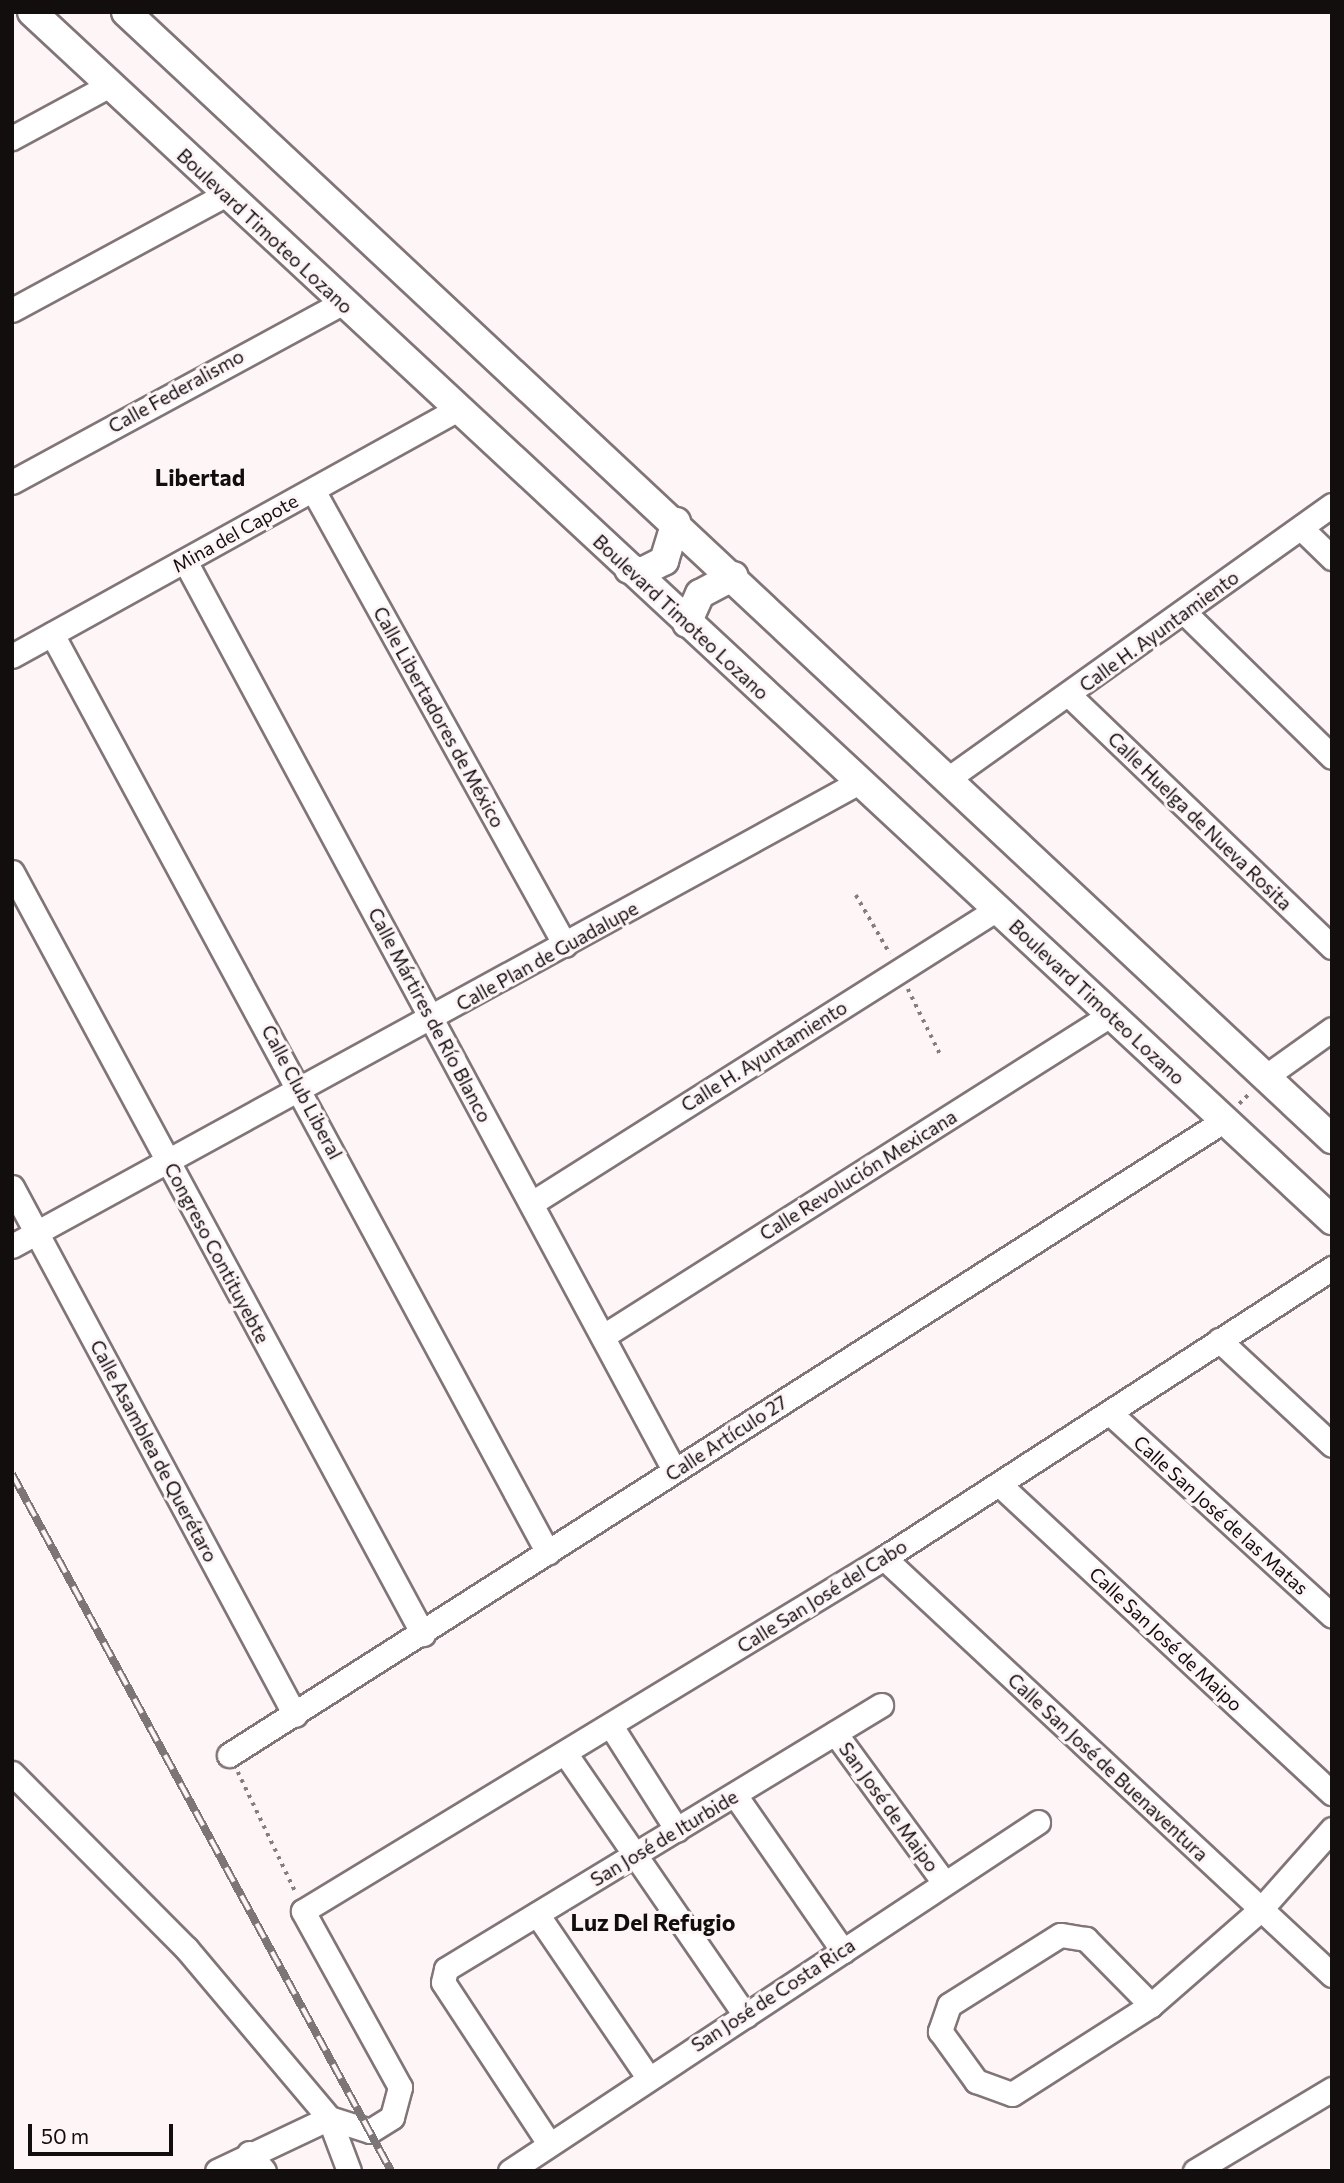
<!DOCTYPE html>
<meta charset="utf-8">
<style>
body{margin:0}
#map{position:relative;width:1344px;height:2183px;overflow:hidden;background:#fef5f7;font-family:Commissioner,sans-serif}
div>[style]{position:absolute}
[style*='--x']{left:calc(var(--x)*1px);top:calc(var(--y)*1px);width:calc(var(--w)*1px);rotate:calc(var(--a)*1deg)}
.path>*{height:3.5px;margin-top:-1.75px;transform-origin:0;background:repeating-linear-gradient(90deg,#847e7f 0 3.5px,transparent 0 8.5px)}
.roads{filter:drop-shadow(2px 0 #817577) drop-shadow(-2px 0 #817577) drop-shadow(0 2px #817577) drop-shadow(0 -2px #817577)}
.minor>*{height:23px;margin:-11.5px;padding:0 11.5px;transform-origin:11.5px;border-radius:11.5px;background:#fff}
.major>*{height:28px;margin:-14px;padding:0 14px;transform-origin:14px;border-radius:14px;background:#fff}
.rail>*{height:8px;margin-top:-4px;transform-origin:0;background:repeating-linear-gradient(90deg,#fef5f7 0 16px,#7c7676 0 32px);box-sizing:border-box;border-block:2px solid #7c7676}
span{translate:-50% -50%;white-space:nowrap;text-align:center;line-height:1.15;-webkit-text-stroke:6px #fef5f7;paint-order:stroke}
.street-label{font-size:19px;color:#120e0e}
.quarter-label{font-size:23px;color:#120e0e;font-weight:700}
.frame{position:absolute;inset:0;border:14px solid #120e0e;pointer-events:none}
.scale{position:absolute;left:28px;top:2124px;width:145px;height:32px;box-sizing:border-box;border:4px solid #120e0e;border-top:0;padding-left:9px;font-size:21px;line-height:24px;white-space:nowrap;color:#120e0e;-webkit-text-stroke:5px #fef5f7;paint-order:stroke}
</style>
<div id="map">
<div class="path">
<i style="--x:856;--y:895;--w:68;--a:60"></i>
<i style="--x:908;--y:989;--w:75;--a:63.8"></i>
<i style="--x:1239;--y:1104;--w:17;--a:-45"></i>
<i style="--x:238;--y:1772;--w:132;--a:64.4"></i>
</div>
<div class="roads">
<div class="minor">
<i style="--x:12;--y:138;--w:111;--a:-28.4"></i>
<i style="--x:12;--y:310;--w:242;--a:-28.4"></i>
<i style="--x:12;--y:482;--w:375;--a:-28.5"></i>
<i style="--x:313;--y:490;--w:520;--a:61.02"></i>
<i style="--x:1301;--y:528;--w:43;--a:44.1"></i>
<i style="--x:185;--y:561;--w:1032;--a:61.72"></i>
<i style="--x:1186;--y:614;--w:204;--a:44.4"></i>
<i style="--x:52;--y:634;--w:1044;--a:61.64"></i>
<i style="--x:12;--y:656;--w:510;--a:-28.98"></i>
<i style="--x:1069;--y:695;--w:364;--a:43.8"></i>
<i style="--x:949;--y:778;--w:470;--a:-35.5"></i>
<i style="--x:12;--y:872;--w:866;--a:61.66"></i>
<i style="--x:1265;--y:1077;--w:82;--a:-35.6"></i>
<i style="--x:12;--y:1187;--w:599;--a:61.81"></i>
<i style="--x:532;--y:1203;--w:550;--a:-32.3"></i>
<i style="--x:12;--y:1246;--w:966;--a:-28.71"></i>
<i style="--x:605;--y:1335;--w:598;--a:-32.36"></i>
<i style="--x:1219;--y:1340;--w:154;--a:42.9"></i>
<i style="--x:1111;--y:1414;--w:299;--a:42.4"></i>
<i style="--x:1000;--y:1485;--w:453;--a:42.9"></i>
<i style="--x:884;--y:1558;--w:612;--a:42.95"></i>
<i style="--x:611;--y:1726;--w:123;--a:57.6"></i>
<i style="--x:835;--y:1733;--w:183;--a:53.9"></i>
<i style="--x:565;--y:1753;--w:319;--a:55.5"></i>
<i style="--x:229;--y:1755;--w:1179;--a:-32.53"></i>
<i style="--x:12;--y:1773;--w:247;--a:45.2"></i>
<i style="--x:186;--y:1948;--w:222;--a:49.9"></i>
<i style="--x:329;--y:2118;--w:43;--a:17.6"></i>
<i style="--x:370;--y:2131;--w:26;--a:-32"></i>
<i style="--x:392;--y:2117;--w:31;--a:-75"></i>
<i style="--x:400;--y:2087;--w:201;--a:-118.9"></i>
<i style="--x:303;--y:1911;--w:680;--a:-31.28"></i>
<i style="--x:884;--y:1558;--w:534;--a:-32.92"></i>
<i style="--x:735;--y:1795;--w:190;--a:55.3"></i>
<i style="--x:537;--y:1914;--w:196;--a:55.8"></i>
<i style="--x:1151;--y:2005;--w:93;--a:-134.6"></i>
<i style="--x:1086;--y:1939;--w:26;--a:-171"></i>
<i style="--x:1060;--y:1935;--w:131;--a:147.8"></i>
<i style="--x:949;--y:2005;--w:28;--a:109"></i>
<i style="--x:940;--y:2031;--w:62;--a:54.2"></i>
<i style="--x:976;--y:2081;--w:38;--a:20"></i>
<i style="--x:1012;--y:2094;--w:165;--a:-32.6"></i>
<i style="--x:1151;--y:2005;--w:146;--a:-41.1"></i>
<i style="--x:1261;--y:1909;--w:107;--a:-48.4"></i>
<i style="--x:548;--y:2142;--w:191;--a:-123.3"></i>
<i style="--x:443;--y:1982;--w:13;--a:-77"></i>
<i style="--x:446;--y:1969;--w:509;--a:-31.25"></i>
<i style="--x:249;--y:2153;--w:23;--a:50"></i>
<i style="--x:217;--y:2171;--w:124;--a:-25.3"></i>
<i style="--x:329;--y:2118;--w:57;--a:69.3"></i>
<i style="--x:510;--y:2171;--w:633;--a:-33.46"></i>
<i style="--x:1195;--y:2171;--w:160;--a:-30.9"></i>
</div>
<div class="major">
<i style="--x:32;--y:12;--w:1775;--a:42.9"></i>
<i style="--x:126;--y:12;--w:1651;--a:43.06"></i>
<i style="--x:629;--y:569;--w:13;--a:13"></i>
<i style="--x:642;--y:572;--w:25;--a:-27"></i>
<i style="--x:664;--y:561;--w:41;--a:-72.9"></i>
<i style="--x:687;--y:623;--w:32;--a:-66"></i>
<i style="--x:700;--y:594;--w:38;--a:-28"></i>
</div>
</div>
<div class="rail">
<i style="--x:12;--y:1474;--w:793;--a:61.46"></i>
</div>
<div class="street-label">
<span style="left:265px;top:231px;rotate:43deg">Boulevard Timoteo Lozano</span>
<span style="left:176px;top:391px;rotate:-29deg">Calle Federalismo</span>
<span style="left:235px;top:533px;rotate:-29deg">Mina del Capote</span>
<span style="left:681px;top:617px;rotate:43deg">Boulevard Timoteo Lozano</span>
<span style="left:1159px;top:631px;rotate:-36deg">Calle H. Ayuntamiento</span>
<span style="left:439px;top:717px;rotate:61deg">Calle Libertadores de México</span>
<span style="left:1200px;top:821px;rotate:44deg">Calle Huelga de Nueva Rosita</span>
<span style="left:547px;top:956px;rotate:-29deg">Calle Plan de Guadalupe</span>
<span style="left:1097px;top:1002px;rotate:43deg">Boulevard Timoteo Lozano</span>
<span style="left:430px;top:1015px;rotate:62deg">Calle Mártires de Río Blanco</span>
<span style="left:764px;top:1056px;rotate:-32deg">Calle H. Ayuntamiento</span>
<span style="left:302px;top:1092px;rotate:62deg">Calle Club Liberal</span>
<span style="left:858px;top:1175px;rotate:-32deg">Calle Revolución Mexicana</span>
<span style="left:217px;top:1253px;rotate:62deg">Congreso Contituyebte</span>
<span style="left:726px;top:1438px;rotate:-33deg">Calle Artículo 27</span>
<span style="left:154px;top:1451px;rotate:62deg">Calle Asamblea de Querétaro</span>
<span style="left:1221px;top:1515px;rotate:42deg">Calle San José de las Matas</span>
<span style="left:822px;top:1596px;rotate:-32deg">Calle San José del Cabo</span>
<span style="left:1166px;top:1639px;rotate:43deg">Calle San José de Maipo</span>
<span style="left:1108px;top:1767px;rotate:43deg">Calle San José de Buenaventura</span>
<span style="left:889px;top:1807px;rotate:54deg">San José de Maipo</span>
<span style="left:664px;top:1838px;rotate:-31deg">San José de Iturbide</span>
<span style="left:773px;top:1995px;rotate:-33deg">San José de Costa Rica</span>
</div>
<div class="quarter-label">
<span style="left:200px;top:477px">Libertad</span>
<span style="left:653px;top:1922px">Luz Del Refugio</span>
</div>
<div class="frame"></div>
<div class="scale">50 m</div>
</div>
